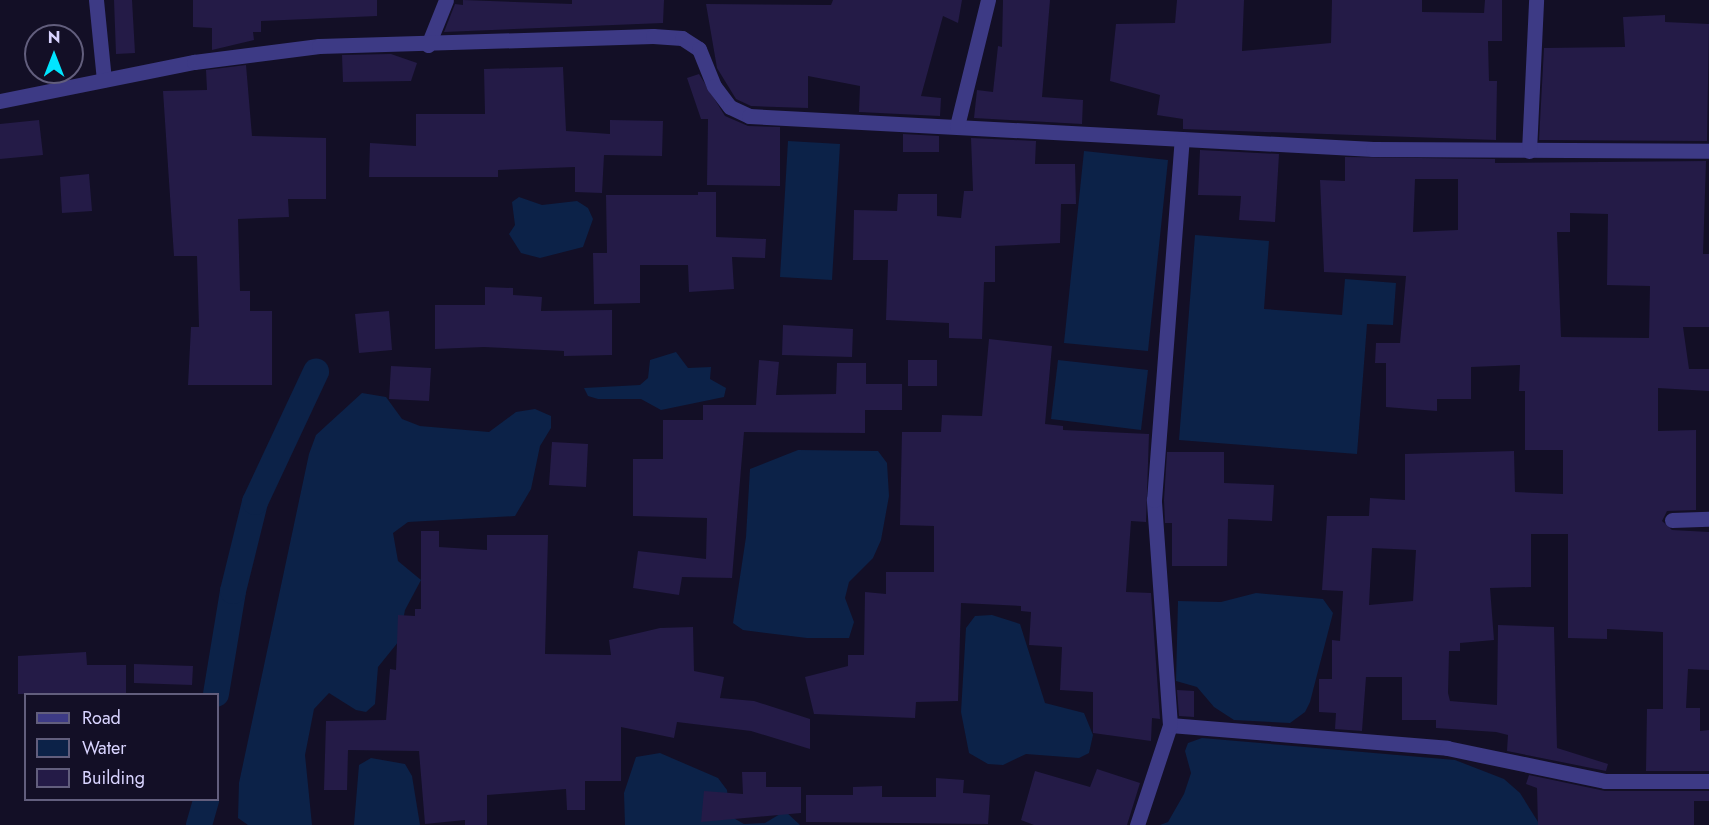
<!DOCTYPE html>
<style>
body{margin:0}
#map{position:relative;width:1709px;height:825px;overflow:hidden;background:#130f26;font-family:Jost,sans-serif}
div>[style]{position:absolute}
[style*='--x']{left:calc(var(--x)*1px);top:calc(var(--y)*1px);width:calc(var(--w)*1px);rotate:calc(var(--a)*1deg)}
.water>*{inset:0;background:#0c2248}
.canal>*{height:26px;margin:-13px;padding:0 13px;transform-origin:13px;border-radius:13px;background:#0c2248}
.building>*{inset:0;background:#241b47}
.minor>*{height:15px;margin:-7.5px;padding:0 7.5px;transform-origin:7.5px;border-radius:7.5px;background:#3d3a85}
span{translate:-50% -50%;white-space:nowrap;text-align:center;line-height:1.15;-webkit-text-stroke:5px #130f26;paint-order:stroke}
.legend{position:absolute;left:24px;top:693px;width:195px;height:108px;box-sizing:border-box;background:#130f26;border:2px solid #625e7d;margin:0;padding:8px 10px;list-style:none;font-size:18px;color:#d9d4ff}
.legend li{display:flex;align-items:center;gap:12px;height:30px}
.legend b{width:30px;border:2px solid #625e7d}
.north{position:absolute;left:24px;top:24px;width:60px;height:60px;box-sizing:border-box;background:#130f26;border:2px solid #625e7d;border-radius:50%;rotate:0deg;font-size:16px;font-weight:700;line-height:24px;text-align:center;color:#d9d4ff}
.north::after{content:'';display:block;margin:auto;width:21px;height:27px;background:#00e5ff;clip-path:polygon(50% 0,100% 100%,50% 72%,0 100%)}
</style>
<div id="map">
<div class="water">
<i style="clip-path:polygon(788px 141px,840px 144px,832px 280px,780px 277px)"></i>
<i style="clip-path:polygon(1084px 151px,1168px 160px,1148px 351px,1064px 343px)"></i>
<i style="clip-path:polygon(519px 197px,542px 205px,577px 201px,588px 208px,593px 219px,583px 247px,540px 258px,521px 253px,509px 234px,515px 225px,512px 202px)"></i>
<i style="clip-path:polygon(1195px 235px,1269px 241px,1264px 309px,1342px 315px,1345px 279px,1396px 283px,1393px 325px,1367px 324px,1357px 454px,1179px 440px)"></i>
<i style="clip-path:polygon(676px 352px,688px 368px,711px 367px,710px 379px,726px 388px,724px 397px,661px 410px,641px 399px,598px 399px,588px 396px,584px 388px,640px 385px,648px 378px,650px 360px)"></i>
<i style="clip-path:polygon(1058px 360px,1148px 370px,1141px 430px,1051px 419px)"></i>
<i style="clip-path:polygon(362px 393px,386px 397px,402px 419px,420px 426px,489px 432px,516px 412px,535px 409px,551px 416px,551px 428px,540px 446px,531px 489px,515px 516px,408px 522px,393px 533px,398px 561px,421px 580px,405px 610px,399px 641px,378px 667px,375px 704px,366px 712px,356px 710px,329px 693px,314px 709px,305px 755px,312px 825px,248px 825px,238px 818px,239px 783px,309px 454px,316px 435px)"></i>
<i style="clip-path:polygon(798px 450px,878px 451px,887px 463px,889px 496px,881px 540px,873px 558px,849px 582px,845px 598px,854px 622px,849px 638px,807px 638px,743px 630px,733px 623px,746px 537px,750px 469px)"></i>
<i style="clip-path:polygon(1256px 593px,1323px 599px,1333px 613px,1310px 702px,1305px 712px,1290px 723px,1234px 720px,1214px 707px,1197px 687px,1176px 681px,1178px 601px,1221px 602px)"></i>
<i style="clip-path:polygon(992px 615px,1020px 624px,1045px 703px,1084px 713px,1093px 735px,1089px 753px,1079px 758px,1026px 754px,1003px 765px,988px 764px,969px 753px,961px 712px,966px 628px,975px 616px)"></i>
<i style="clip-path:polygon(1202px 738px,1455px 760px,1504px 779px,1520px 793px,1540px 825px,1160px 825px,1168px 822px,1184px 794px,1191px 773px,1185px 751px,1188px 743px)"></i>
<i style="clip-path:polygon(660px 753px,718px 778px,727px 790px,730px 816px,744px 824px,765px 823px,785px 811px,800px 825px,625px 825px,624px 793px,636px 757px)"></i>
<i style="clip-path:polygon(371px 758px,405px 764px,412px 776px,420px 825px,354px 825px,359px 765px)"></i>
</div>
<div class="canal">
<i style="--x:216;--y:694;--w:104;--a:-80.6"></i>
<i style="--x:233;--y:591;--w:92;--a:-76.1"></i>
<i style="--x:255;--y:502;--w:144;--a:-64.9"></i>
<i style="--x:199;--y:825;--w:26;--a:-74"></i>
</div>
<div class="building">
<i style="clip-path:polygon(114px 0,132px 0,135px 53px,116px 54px)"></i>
<i style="clip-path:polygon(193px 0,377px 0,377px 16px,261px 21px,261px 32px,253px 32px,254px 40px,212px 50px,212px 28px,193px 27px)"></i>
<i style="clip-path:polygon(463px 0,572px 4px,572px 0,664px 0,663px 23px,444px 32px,455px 4px,463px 5px)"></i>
<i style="clip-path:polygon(833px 0,962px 0,958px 23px,943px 16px,921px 96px,941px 98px,940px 116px,859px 112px,860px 86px,808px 76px,808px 108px,751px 106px,736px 99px,717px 68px,706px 4px,831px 5px)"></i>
<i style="clip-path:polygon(1003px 0,1050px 0,1042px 97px,1083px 100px,1082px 124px,974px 118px,977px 90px,993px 92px,998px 46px,1002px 47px)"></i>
<i style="clip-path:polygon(1177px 0,1244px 0,1242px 51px,1331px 43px,1332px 0,1422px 0,1422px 12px,1484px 13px,1485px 0,1502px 0,1502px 41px,1488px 41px,1489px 81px,1497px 81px,1496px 140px,1183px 129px,1183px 119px,1157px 115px,1160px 95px,1110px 81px,1116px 24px,1175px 23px)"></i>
<i style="clip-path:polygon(1665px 15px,1665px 22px,1709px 24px,1707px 141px,1539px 140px,1544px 48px,1625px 47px,1623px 17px)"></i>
<i style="clip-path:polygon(391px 54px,417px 63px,411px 81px,343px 82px,342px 55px)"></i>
<i style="clip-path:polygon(246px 65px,252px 136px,326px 138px,326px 199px,288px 199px,289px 217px,238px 219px,240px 291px,250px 291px,250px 311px,272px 311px,272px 385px,188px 385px,191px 327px,199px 327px,197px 256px,174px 256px,163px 91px,207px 90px,206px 70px)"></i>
<i style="clip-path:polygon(563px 67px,566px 131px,610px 134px,610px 120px,663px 121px,662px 156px,604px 155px,602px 193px,575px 192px,575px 167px,498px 170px,498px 177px,369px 177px,370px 143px,416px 146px,416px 114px,485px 114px,484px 69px)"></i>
<i style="clip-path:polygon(699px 74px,725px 116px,748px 126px,780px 127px,780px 186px,707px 185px,708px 119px,701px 119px,687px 78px)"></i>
<i style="clip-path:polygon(39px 120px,43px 155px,0 159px,0 124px)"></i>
<i style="clip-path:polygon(903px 134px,939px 136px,939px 152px,903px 152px)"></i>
<i style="clip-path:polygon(971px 138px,1036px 141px,1035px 164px,1075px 164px,1076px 204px,1061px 204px,1060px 243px,995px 246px,995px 282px,984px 282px,982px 339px,949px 338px,949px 323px,886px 320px,888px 260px,853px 260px,854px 210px,897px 211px,898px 194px,937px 194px,937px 216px,961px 218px,964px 191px,973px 191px)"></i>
<i style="clip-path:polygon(1200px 150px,1279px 154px,1275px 222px,1239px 220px,1241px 196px,1198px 195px)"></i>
<i style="clip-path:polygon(evenodd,1345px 157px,1495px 159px,1495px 163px,1706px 161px,1703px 254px,1709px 254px,1709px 327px,1683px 327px,1689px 369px,1709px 369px,1709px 391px,1658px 388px,1658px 431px,1696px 430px,1696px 510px,1667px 511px,1662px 521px,1672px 530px,1709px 532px,1709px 670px,1688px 669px,1686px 708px,1700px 708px,1700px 731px,1709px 730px,1709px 771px,1646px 771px,1647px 709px,1663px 709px,1663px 632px,1607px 629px,1607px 639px,1568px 638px,1568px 534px,1531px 534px,1531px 587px,1490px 588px,1494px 640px,1460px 643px,1460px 651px,1449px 651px,1448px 693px,1450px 701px,1497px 705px,1498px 625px,1554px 627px,1557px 748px,1608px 764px,1606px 771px,1507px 751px,1508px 735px,1496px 732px,1436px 728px,1436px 720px,1402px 720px,1402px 677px,1366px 677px,1362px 731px,1335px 729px,1336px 713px,1319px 712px,1319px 679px,1332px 679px,1332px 640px,1340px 641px,1343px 591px,1322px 590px,1327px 516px,1369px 516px,1370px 498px,1405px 500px,1405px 454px,1514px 451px,1515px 492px,1563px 494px,1563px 450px,1525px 450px,1525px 391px,1519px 391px,1520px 365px,1471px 367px,1471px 399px,1437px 399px,1437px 411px,1386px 407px,1386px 363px,1375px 363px,1376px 343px,1400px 343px,1406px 276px,1324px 272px,1320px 180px,1345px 181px,1345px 157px,1415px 179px,1458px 179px,1458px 230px,1413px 232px,1415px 179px,1345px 157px,1570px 213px,1608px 214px,1607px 285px,1650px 286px,1649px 338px,1561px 337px,1557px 232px,1570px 232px,1570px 213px,1345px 157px,1372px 548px,1416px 550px,1413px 601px,1369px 605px,1372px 548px)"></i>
<i style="clip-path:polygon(89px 174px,92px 211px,62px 213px,60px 177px)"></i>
<i style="clip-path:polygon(698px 192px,716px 192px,716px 237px,766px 239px,765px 258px,732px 257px,734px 289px,689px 292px,688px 265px,640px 265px,640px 303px,594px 304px,593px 253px,607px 253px,606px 195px,698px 195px)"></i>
<i style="clip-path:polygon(485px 287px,513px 288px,513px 295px,542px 297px,541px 311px,612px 310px,612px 355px,564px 356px,564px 351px,484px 347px,435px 349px,435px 305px,485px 305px)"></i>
<i style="clip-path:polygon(389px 311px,392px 350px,359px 353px,355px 314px)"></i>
<i style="clip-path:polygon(783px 325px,853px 329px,852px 357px,782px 355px)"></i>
<i style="clip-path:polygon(989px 339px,1052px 346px,1045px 424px,1063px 426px,1063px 430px,1149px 434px,1146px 522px,1131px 521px,1126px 592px,1151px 593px,1160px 719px,1152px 718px,1151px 741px,1093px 733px,1093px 692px,1060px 690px,1062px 647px,1029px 645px,1031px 612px,1021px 611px,1021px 606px,961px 603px,958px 701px,916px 702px,915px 718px,814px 714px,805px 677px,848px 666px,848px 655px,864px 655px,865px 592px,886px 594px,886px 572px,934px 572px,934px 526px,900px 525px,902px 432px,941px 432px,942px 415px,982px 416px)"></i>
<i style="clip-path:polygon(759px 360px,779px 362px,776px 395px,836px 394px,837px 363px,866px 363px,866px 384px,902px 384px,902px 410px,865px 410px,865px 433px,744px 432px,732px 578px,682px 577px,679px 595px,633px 588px,638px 551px,706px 559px,707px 518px,633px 516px,633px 459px,663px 459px,663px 420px,703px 420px,703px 405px,756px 405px)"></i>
<i style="clip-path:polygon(908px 360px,937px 360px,937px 386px,908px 386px)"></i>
<i style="clip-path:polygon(391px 366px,431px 368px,429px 401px,389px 399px)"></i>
<i style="clip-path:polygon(552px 442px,588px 444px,586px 487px,549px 485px)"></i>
<i style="clip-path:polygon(1167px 452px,1224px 452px,1224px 483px,1274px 485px,1272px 521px,1228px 519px,1227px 566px,1172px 566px,1172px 523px,1165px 523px,1164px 500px)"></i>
<i style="clip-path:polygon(421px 531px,439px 531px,439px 547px,487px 550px,487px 535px,548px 535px,545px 654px,611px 655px,609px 640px,660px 628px,693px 627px,694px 671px,724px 677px,720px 698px,754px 701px,810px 719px,810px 749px,751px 731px,677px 722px,674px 738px,621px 727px,621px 781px,585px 781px,585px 810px,567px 810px,566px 789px,487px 795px,487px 825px,465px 825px,465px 820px,425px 824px,419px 751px,348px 750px,347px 790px,324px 790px,326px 721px,386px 720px,390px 669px,396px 670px,398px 615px,415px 616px,415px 609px,421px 609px)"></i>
<i style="clip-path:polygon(86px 652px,87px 665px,126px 665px,126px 694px,18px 694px,18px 656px)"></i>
<i style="clip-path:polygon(134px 664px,193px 666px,192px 685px,134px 683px)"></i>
<i style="clip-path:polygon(1177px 690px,1194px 691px,1194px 717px,1179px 716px)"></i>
<i style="clip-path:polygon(1097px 769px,1140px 783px,1127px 825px,1034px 825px,1021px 820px,1035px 771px,1090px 787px)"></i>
<i style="clip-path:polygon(742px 772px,766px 772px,766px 787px,801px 787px,801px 813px,701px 822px,704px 791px,743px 794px)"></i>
<i style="clip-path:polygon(1529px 775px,1605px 791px,1709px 791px,1709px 801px,1694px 801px,1694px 825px,1538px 825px,1537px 788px,1526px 784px)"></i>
<i style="clip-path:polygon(936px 778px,964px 780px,963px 793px,990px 795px,988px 824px,806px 822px,806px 795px,853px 795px,853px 787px,882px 786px,882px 797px,936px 797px)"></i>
</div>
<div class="minor">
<i style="--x:96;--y:0;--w:80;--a:84.3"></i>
<i style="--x:428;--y:45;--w:48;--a:-68.2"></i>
<i style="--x:0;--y:101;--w:198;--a:-11.4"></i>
<i style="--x:194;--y:62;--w:126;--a:-7.3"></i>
<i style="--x:319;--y:46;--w:334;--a:-1.7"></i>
<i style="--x:653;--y:36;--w:29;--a:4"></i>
<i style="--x:682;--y:38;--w:20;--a:33"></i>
<i style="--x:699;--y:49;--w:40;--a:68"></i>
<i style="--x:714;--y:86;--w:26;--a:53"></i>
<i style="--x:730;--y:107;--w:21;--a:25"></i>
<i style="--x:749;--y:116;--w:625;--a:3.03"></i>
<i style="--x:1373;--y:149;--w:336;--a:0.3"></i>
<i style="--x:957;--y:126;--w:130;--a:-76.2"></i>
<i style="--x:1529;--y:151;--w:151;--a:-87.3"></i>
<i style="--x:1672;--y:520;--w:37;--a:-2"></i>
<i style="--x:1170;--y:725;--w:278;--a:4.7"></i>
<i style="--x:1447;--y:748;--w:161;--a:11.8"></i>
<i style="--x:1605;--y:781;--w:104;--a:0"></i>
<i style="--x:1137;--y:825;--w:105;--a:-71.7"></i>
<i style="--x:1170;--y:725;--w:226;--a:-94.1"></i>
<i style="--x:1154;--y:500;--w:362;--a:-85.6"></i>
</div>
<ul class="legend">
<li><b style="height:8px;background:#3d3a85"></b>Road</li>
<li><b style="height:16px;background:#0c2248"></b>Water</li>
<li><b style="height:16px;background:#241b47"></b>Building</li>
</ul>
<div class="north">N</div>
</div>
